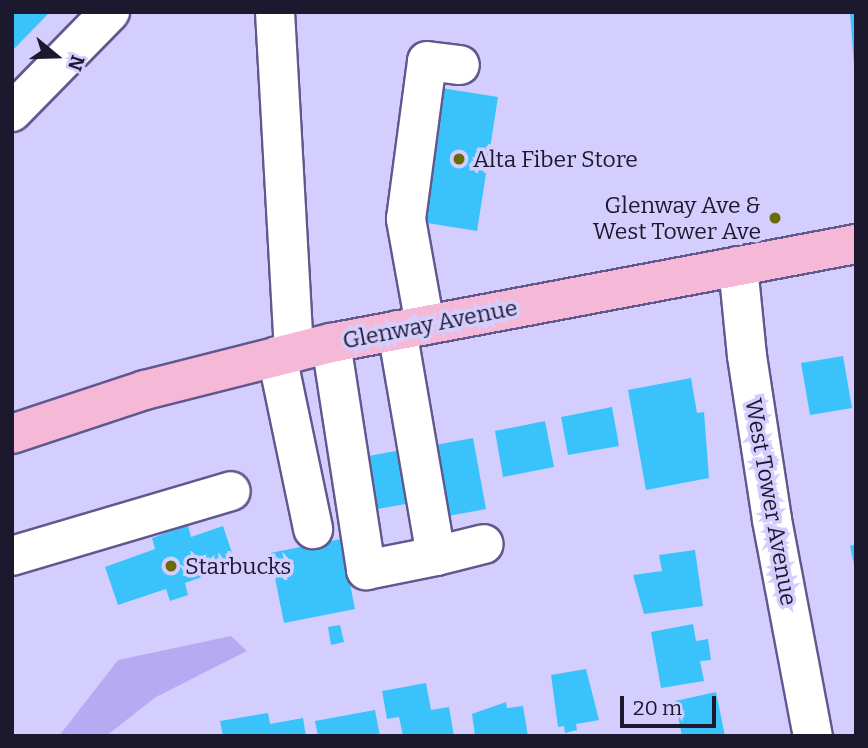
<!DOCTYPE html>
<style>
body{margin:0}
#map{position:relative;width:868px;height:748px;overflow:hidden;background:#d4cefe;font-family:Bitter,serif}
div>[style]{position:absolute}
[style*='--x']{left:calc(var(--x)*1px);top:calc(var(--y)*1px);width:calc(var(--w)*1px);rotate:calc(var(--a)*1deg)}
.green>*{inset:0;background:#b6abf3}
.building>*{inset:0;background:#3ac3fb}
.roads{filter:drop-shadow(2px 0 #61588d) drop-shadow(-2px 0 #61588d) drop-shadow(0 2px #61588d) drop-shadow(0 -2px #61588d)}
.minor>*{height:38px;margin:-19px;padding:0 19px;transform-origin:19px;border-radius:19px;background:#fff}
.major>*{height:38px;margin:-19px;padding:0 19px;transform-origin:19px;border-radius:19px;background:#f5b8d6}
.dots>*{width:19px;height:19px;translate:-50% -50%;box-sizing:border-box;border:4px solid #d4cefe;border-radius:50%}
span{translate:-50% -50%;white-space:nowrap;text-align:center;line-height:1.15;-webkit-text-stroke:7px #d4cefe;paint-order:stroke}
.poi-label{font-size:23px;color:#1c192e}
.left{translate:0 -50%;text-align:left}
.right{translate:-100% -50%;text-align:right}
.street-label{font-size:23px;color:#1c192e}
.frame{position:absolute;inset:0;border:14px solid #1c192e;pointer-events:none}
.north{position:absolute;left:21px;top:21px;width:70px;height:70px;-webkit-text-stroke:5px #d4cefe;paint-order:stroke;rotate:109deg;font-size:19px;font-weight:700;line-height:28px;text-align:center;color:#1c192e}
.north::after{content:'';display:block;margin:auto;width:24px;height:32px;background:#1c192e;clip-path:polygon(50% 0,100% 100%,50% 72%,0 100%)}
.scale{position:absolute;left:620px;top:696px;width:96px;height:32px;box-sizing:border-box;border:4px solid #1c192e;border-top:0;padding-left:9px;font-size:21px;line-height:24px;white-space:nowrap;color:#1c192e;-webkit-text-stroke:5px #d4cefe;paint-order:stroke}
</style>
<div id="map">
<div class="green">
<i style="clip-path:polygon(231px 636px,247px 651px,156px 697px,106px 736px,59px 736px,118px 660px)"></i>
</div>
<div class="building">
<i style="clip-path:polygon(12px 12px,50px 12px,12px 51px)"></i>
<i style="clip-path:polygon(850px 12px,856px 12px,856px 66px,854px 66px)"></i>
<i style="clip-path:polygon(441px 88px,498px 97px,477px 231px,421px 222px)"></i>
<i style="clip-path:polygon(843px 356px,852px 408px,810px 415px,801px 363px)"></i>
<i style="clip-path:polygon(691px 378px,697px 413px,704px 412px,709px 478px,646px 490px,628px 390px)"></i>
<i style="clip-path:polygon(612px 407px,619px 446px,568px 455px,561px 417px)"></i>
<i style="clip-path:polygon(545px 421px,554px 467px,503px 477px,495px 431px)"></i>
<i style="clip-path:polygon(473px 438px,486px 509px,432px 519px,419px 448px)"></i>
<i style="clip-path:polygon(402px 450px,411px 503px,361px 512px,351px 459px)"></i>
<i style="clip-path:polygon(188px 525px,191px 537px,223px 526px,236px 565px,185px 583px,188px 595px,170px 601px,166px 589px,118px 605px,105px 567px,155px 549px,152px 538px)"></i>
<i style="clip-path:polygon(341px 539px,355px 609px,284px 623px,270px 553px)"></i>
<i style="clip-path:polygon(856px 544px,856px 569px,855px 569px,850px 546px)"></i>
<i style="clip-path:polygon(695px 550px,703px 606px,644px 614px,633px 575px,662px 571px,659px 555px)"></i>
<i style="clip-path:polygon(693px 624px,696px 641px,708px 639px,711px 660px,700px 661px,704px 681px,661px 688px,651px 632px)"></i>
<i style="clip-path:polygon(340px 625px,344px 642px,331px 645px,328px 627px)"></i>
<i style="clip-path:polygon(586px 669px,599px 720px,576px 724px,577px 730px,565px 733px,564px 726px,558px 727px,551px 675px)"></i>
<i style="clip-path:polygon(426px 683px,431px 710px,449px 707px,454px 736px,403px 736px,399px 717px,387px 719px,382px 691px)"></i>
<i style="clip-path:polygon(716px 692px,725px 736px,682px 736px,675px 701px)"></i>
<i style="clip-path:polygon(506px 702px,507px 708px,523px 706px,528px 736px,475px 736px,472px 714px)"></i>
<i style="clip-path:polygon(375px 710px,380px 736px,318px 736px,315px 721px)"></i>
<i style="clip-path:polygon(268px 713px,270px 724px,303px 718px,306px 736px,223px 736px,220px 721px)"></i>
</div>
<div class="roads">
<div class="minor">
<i style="--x:275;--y:12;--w:341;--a:86.8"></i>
<i style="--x:12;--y:112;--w:140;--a:-45.6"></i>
<i style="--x:738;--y:266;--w:90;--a:84.3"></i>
<i style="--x:747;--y:356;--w:166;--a:81.3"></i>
<i style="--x:772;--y:520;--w:220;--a:79.3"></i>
<i style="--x:425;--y:325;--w:108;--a:-100.2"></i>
<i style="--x:406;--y:219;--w:159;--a:-82.4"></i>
<i style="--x:427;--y:61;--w:33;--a:7"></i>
<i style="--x:331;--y:343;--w:230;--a:81.2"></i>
<i style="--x:366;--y:570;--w:71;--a:-11.3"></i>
<i style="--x:436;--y:556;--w:229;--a:-99.8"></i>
<i style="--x:277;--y:356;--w:177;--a:78.2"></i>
<i style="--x:12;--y:556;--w:228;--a:-16.5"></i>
<i style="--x:436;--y:556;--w:49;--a:-14"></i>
</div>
<div class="major">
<i style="--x:12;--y:434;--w:140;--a:-18.3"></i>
<i style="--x:145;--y:390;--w:192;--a:-14.2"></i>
<i style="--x:331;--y:343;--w:534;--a:-10.68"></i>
</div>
</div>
<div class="dots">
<i style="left:459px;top:159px;background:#696b0a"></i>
<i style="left:775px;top:218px;background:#696b0a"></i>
<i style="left:171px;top:566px;background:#696b0a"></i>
</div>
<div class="poi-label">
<span class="left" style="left:473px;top:159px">Alta Fiber Store</span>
<span class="right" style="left:761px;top:218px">Glenway Ave &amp;<br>West Tower Ave</span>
<span class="left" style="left:185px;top:566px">Starbucks</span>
</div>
<div class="street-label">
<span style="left:430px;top:324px;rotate:-11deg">Glenway Avenue</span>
<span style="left:771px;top:502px;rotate:80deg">West Tower Avenue</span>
</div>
<div class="frame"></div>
<div class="north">N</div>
<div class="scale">20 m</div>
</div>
